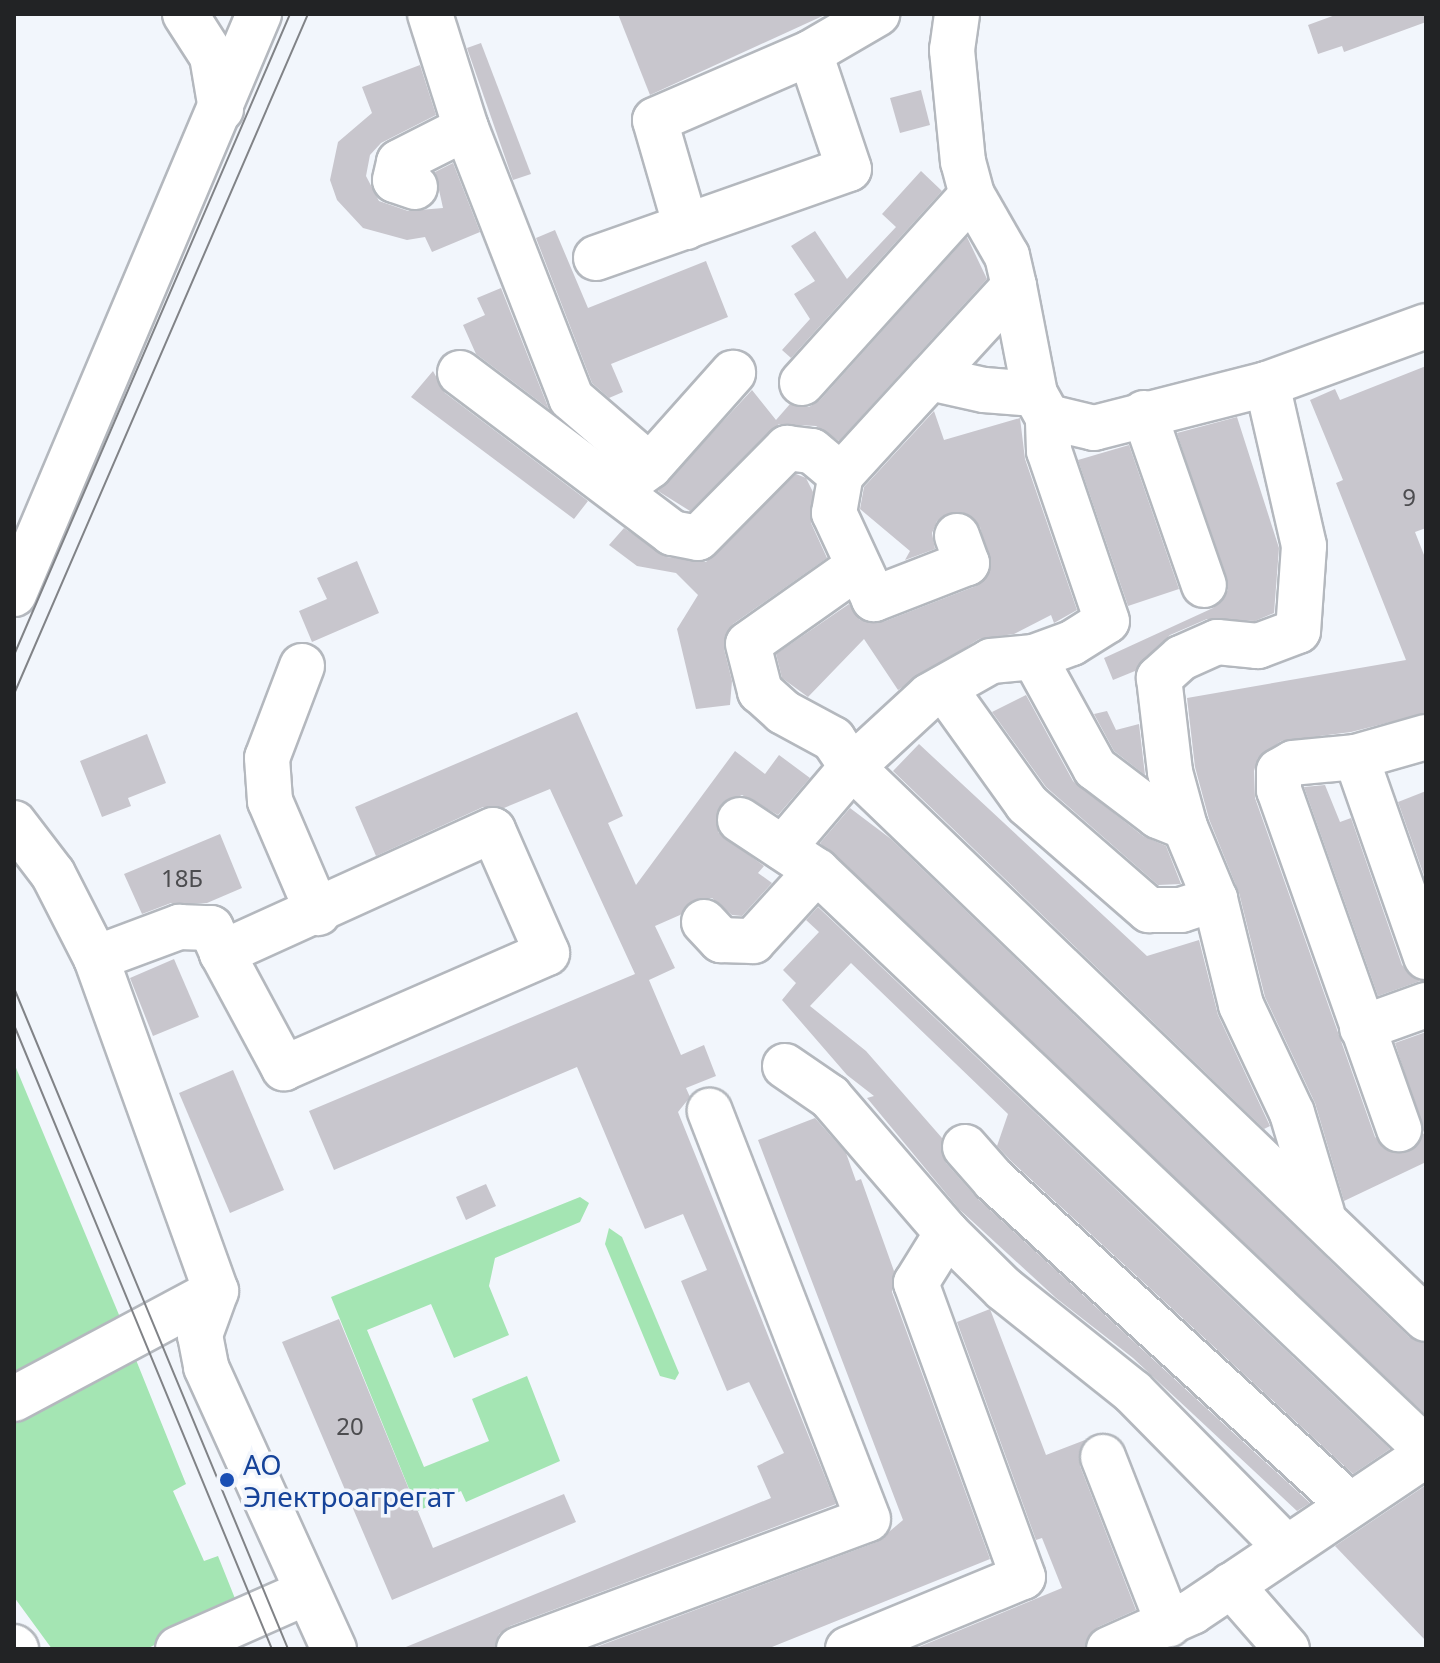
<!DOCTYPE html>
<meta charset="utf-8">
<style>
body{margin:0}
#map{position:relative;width:1440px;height:1663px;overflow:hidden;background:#f2f6fc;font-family:"Noto Sans",sans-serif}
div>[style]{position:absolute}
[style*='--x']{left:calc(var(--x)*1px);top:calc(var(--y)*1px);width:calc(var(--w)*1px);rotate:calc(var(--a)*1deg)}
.green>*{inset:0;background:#a4e5b3}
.building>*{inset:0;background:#c8c6cd}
.roads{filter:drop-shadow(2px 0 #b4b8be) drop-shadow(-2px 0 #b4b8be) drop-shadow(0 2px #b4b8be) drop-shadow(0 -2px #b4b8be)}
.minor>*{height:44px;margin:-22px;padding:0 22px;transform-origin:22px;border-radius:22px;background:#fff}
.tram>*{height:2px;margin:-1px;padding:0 1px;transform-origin:1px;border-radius:1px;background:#818387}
.dots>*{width:22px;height:22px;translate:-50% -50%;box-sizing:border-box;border:4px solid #f2f6fc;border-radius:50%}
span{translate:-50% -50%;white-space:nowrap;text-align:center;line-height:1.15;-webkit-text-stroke:7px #f2f6fc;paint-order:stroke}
.number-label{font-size:24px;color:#4c4c4f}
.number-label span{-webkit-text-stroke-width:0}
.transit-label{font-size:28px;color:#164399}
.left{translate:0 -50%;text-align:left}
.frame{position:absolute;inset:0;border:16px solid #222325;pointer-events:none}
</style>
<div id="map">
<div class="green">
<i style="clip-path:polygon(14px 1063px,122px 1322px,14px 1381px)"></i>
<i style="clip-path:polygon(580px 1197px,589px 1203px,580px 1222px,495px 1258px,489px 1286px,509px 1335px,454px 1358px,431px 1304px,367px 1330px,424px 1467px,489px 1441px,472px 1399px,527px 1376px,560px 1461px,466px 1502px,461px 1491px,418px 1511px,331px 1297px)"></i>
<i style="clip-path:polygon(609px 1228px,622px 1237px,679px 1373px,675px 1380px,660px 1376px,605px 1244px)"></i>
<i style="clip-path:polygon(132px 1350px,186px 1484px,173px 1491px,204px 1561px,218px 1556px,238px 1606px,146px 1649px,52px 1649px,14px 1597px,14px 1414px)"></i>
</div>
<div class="building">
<i style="clip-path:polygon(618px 14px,827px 14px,650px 95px)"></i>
<i style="clip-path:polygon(1338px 14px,1426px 14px,1426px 22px,1344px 52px,1342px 46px,1318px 54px,1308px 25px)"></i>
<i style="clip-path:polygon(481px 43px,531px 174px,513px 180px,467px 48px)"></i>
<i style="clip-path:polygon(420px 65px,436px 115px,381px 143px,370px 155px,366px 176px,379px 201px,408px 211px,443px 208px,435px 172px,453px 163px,480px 232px,432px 252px,425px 237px,407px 240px,363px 228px,337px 200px,330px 180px,338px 142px,372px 113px,362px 87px)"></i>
<i style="clip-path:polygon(921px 90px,930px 125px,900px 133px,890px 98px)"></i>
<i style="clip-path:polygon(921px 171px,942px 191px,791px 358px,782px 350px,810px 319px,794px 294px,815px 281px,791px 246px,815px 231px,847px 279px,896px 227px,882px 214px)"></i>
<i style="clip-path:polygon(555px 230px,588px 308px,706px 261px,728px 317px,611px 364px,623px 392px,609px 398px,592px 383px,536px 238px)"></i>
<i style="clip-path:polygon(967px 237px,987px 279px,839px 441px,816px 426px,779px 424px,690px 511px,658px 491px,752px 390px,776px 420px,790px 404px,809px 407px,820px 400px)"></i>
<i style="clip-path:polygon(501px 288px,548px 407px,549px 409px,476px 354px,463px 325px,485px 315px,477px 298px)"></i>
<i style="clip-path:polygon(1426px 366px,1426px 528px,1415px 532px,1426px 560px,1426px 713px,1351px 732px,1281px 741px,1258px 758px,1254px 771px,1255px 798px,1375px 1137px,1394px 1153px,1408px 1152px,1424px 1133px,1395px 1043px,1426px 1032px,1426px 1162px,1344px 1201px,1315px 1103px,1265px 997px,1239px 893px,1209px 819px,1195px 767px,1187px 698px,1406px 660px,1336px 483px,1343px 480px,1310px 400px,1335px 389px,1340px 400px)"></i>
<i style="clip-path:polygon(433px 371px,445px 393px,588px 501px,574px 519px,411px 397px)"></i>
<i style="clip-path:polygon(934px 411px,944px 440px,1020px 418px,1025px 459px,1077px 610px,1054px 623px,1051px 615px,1014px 634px,979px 639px,898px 690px,864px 639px,808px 697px,782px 678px,776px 654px,849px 604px,860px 620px,883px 622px,976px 586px,991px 568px,980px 527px,962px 512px,937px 521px,932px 533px,935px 549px,905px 560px,910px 551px,860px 509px,864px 487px)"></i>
<i style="clip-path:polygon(1237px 417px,1279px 548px,1274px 613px,1255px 621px,1207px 619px,1170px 635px,1135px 671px,1113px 680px,1104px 658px,1213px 608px,1228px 590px,1177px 433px)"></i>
<i style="clip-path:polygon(1129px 445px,1179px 589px,1128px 606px,1078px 460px)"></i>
<i style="clip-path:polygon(796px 474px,806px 478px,813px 492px,811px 523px,827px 558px,733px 624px,724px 649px,732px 681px,730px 705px,696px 709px,677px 629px,698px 595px,676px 573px,637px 566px,609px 545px,624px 528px,667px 557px,706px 562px)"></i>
<i style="clip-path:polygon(357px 561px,379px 613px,312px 642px,299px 611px,327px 599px,317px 578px)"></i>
<i style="clip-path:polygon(1026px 695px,1073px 781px,1143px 836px,1166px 846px,1181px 884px,1158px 885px,1046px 787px,992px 712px)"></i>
<i style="clip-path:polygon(1107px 711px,1116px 730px,1139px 724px,1145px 775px,1114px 751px,1094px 714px)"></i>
<i style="clip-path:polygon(577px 712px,623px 816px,608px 823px,636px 885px,735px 751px,765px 774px,779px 755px,810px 778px,778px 815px,742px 795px,720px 806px,718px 832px,764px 866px,758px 873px,772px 883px,742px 916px,732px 915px,712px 898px,699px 898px,680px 915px,655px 926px,675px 968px,649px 980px,681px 1055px,704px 1045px,716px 1076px,686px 1088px,690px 1097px,678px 1112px,836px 1504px,510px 1626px,499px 1634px,495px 1649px,401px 1649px,771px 1498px,757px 1466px,784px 1453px,749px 1382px,727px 1391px,681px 1281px,707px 1270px,683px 1214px,645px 1229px,577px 1067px,334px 1170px,309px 1111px,635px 974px,550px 789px,504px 808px,483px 807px,376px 856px,355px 807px)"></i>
<i style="clip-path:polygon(147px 734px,166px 783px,128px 798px,131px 806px,102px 817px,80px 761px)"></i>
<i style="clip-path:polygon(919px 744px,1147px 956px,1199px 940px,1218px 1015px,1270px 1126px,1264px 1129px,893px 771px)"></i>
<i style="clip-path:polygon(1325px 785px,1340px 822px,1351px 818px,1402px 965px,1420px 981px,1378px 996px,1304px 787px)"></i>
<i style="clip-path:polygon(1426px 791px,1426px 881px,1398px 802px)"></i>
<i style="clip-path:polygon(850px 808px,891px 839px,1409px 1337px,1426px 1343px,1426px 1415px,820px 843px)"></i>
<i style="clip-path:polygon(220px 834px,242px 888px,207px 903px,171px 903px,142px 914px,124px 874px)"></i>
<i style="clip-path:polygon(818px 907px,1390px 1449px,1353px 1474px,1012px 1162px,997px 1146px,1008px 1114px,851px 963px,810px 1006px,866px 1051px,942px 1138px,946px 1163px,977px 1198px,1310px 1503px,1297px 1511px,1133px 1358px,1056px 1298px,959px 1209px,867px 1098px,874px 1096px,847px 1075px,782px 1000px,796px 983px,783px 970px,819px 932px,806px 920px)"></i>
<i style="clip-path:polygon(174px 959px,199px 1017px,153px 1036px,130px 978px)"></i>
<i style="clip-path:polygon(233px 1070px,284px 1190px,230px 1213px,179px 1093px)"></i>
<i style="clip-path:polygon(815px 1118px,846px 1153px,856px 1181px,861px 1179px,894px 1271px,892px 1292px,990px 1559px,767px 1649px,591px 1649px,877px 1542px,903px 1520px,758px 1140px)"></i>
<i style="clip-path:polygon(486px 1184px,496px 1206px,466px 1220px,456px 1197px)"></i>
<i style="clip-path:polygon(990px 1309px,1046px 1455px,1085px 1440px,1080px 1466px,1136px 1610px,1098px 1627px,1084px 1649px,914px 1649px,1062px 1588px,1042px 1538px,1036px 1540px,957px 1322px)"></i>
<i style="clip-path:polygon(339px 1319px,433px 1548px,564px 1494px,576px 1522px,392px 1600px,282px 1342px)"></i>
<i style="clip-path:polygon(1426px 1485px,1426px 1641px,1335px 1546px)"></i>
</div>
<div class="roads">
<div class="minor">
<i style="--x:185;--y:14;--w:50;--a:57.3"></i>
<i style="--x:212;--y:56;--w:54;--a:80.4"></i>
<i style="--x:430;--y:14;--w:120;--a:72.5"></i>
<i style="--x:466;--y:128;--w:290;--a:68.7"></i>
<i style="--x:571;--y:398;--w:104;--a:40.7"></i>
<i style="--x:415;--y:187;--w:21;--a:-161"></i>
<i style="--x:395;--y:180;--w:18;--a:-77"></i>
<i style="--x:399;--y:162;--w:75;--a:-26.9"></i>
<i style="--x:686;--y:227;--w:111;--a:-106.2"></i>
<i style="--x:655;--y:120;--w:169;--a:-23.4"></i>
<i style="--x:810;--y:53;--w:78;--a:-30.2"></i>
<i style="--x:596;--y:258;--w:268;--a:-19.4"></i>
<i style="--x:849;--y:169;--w:122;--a:-108.6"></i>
<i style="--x:1014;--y:286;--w:110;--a:79"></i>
<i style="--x:1035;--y:394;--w:26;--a:61"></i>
<i style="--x:1048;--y:417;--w:47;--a:13.4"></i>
<i style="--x:1094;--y:428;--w:179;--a:-14.3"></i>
<i style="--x:1267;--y:384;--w:169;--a:-20"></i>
<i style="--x:460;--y:373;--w:266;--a:37"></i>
<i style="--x:672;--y:533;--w:26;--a:11"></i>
<i style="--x:698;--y:538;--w:127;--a:-45.3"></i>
<i style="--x:787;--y:448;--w:25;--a:7"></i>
<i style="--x:812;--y:451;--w:38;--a:40"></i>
<i style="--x:930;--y:378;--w:55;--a:12.5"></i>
<i style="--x:984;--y:390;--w:51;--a:4.5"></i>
<i style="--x:802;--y:383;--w:253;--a:-47.9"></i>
<i style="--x:972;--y:195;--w:34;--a:-105"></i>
<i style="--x:963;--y:162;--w:113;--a:-95.6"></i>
<i style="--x:952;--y:50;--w:36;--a:-82"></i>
<i style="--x:1267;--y:384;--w:166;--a:77.1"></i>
<i style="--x:1304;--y:546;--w:85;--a:94"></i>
<i style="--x:1298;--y:631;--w:43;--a:159.4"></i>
<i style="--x:1258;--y:646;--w:41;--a:-174.4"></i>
<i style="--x:1217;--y:642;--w:39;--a:156"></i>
<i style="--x:1181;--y:658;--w:30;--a:138"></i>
<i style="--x:1159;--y:678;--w:95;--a:83.3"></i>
<i style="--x:1170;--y:772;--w:57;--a:74.7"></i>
<i style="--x:1185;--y:827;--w:78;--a:67.4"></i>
<i style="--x:1215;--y:899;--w:109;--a:76.2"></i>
<i style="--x:1241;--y:1005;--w:119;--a:64.7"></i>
<i style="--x:1292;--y:1113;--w:104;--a:73.3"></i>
<i style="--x:1144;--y:413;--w:182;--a:70.8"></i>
<i style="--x:628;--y:482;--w:27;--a:-36"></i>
<i style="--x:650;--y:466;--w:125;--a:-48.3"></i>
<i style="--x:957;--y:536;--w:29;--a:70"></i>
<i style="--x:967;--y:563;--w:100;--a:158.8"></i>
<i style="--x:874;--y:599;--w:95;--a:-114.9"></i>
<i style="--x:834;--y:513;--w:39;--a:-80"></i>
<i style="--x:841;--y:475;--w:256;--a:-47.5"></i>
<i style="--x:1014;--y:286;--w:31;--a:-103"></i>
<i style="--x:1007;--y:256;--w:70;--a:-119.8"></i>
<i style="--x:857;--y:567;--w:133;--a:144.8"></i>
<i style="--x:748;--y:644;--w:49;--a:75.7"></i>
<i style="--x:760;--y:691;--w:31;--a:42"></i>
<i style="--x:783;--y:712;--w:57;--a:28.4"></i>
<i style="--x:833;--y:739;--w:34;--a:56"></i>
<i style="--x:852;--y:767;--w:796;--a:43.88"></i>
<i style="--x:14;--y:594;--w:630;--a:-67.1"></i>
<i style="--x:1034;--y:657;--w:127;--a:61.2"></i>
<i style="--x:1095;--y:768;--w:79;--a:37.3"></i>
<i style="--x:1158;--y:816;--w:29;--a:22"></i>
<i style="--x:302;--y:666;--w:98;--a:110.8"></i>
<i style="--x:267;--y:758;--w:43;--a:86"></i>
<i style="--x:270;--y:801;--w:122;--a:66.8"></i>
<i style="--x:944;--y:688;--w:143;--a:54.4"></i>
<i style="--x:1027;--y:804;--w:162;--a:41"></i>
<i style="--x:1149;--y:910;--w:32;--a:0"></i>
<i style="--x:1181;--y:910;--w:36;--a:-18"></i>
<i style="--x:1426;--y:737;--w:73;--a:164.1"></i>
<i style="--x:1356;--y:757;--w:212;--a:70.7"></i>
<i style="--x:1356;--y:757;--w:63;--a:174.6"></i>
<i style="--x:1293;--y:763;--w:16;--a:150"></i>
<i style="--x:1279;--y:771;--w:19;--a:90"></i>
<i style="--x:1279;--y:790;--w:360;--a:70.5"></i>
<i style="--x:740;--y:820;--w:92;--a:33.5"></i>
<i style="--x:817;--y:871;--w:840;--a:43.5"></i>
<i style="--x:14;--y:823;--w:64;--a:52.6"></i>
<i style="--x:53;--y:874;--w:94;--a:62.9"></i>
<i style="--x:96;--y:958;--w:354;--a:70.2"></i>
<i style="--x:216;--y:1291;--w:47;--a:110"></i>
<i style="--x:200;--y:1335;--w:33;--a:79"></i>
<i style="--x:206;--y:1367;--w:310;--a:65.6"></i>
<i style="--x:783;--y:848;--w:106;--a:-49.6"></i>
<i style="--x:852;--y:767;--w:105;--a:-42.7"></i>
<i style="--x:929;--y:696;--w:71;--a:-29.4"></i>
<i style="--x:991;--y:661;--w:43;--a:-5.3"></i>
<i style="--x:1034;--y:657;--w:40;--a:-20.2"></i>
<i style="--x:1072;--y:643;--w:41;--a:-32.2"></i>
<i style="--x:1107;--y:621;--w:180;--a:-108.8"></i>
<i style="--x:1049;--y:451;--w:34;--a:-92"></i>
<i style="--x:704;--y:922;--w:25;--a:47"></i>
<i style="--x:721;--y:940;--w:32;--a:2"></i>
<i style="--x:753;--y:941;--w:95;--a:-47.6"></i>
<i style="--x:96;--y:958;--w:89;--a:-20.5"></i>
<i style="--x:179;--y:927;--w:32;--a:2"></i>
<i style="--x:211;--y:928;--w:27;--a:66"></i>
<i style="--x:222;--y:953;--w:131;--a:61.7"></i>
<i style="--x:284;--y:1068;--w:287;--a:-23.6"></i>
<i style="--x:547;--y:953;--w:134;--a:-113.7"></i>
<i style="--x:493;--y:830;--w:298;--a:155.6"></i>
<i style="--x:1362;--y:1028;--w:68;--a:-19.8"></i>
<i style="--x:785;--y:1066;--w:55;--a:34.6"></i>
<i style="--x:830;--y:1097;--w:179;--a:49.3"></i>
<i style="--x:965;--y:1147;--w:44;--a:48.7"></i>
<i style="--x:994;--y:1180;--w:481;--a:42.4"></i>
<i style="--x:14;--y:1399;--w:229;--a:-28.1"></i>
<i style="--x:1103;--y:1457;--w:180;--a:68.6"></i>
<i style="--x:1231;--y:1585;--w:85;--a:48.8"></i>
<i style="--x:14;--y:1647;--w:3;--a:45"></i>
<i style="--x:178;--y:1649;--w:141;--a:-23.8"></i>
<i style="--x:519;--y:1649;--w:372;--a:-20.4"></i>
<i style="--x:868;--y:1519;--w:438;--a:-111.2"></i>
<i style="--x:848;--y:1649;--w:189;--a:-22.4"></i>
<i style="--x:1023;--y:1577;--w:313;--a:-110"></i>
<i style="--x:916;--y:1283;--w:59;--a:-58.2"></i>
<i style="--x:947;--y:1233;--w:80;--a:44.5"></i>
<i style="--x:1004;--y:1289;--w:165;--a:38.6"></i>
<i style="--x:1133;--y:1392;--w:219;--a:45.4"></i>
<i style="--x:1109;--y:1649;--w:91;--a:-24"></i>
<i style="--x:1192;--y:1612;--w:282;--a:-33.9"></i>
</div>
</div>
<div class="tram">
<i style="--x:14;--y:655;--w:698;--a:-66.7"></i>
<i style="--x:14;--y:694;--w:741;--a:-66.62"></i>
<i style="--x:14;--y:988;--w:716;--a:67.48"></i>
<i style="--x:14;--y:1025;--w:675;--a:67.54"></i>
</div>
<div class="dots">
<i style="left:227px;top:1480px;background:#1a4fb4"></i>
</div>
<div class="number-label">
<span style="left:1409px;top:497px">9</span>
<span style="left:182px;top:878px">18Б</span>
<span style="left:350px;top:1426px">20</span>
</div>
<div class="transit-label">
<span class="left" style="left:243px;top:1480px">АО<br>Электроагрегат</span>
</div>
<div class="frame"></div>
</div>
